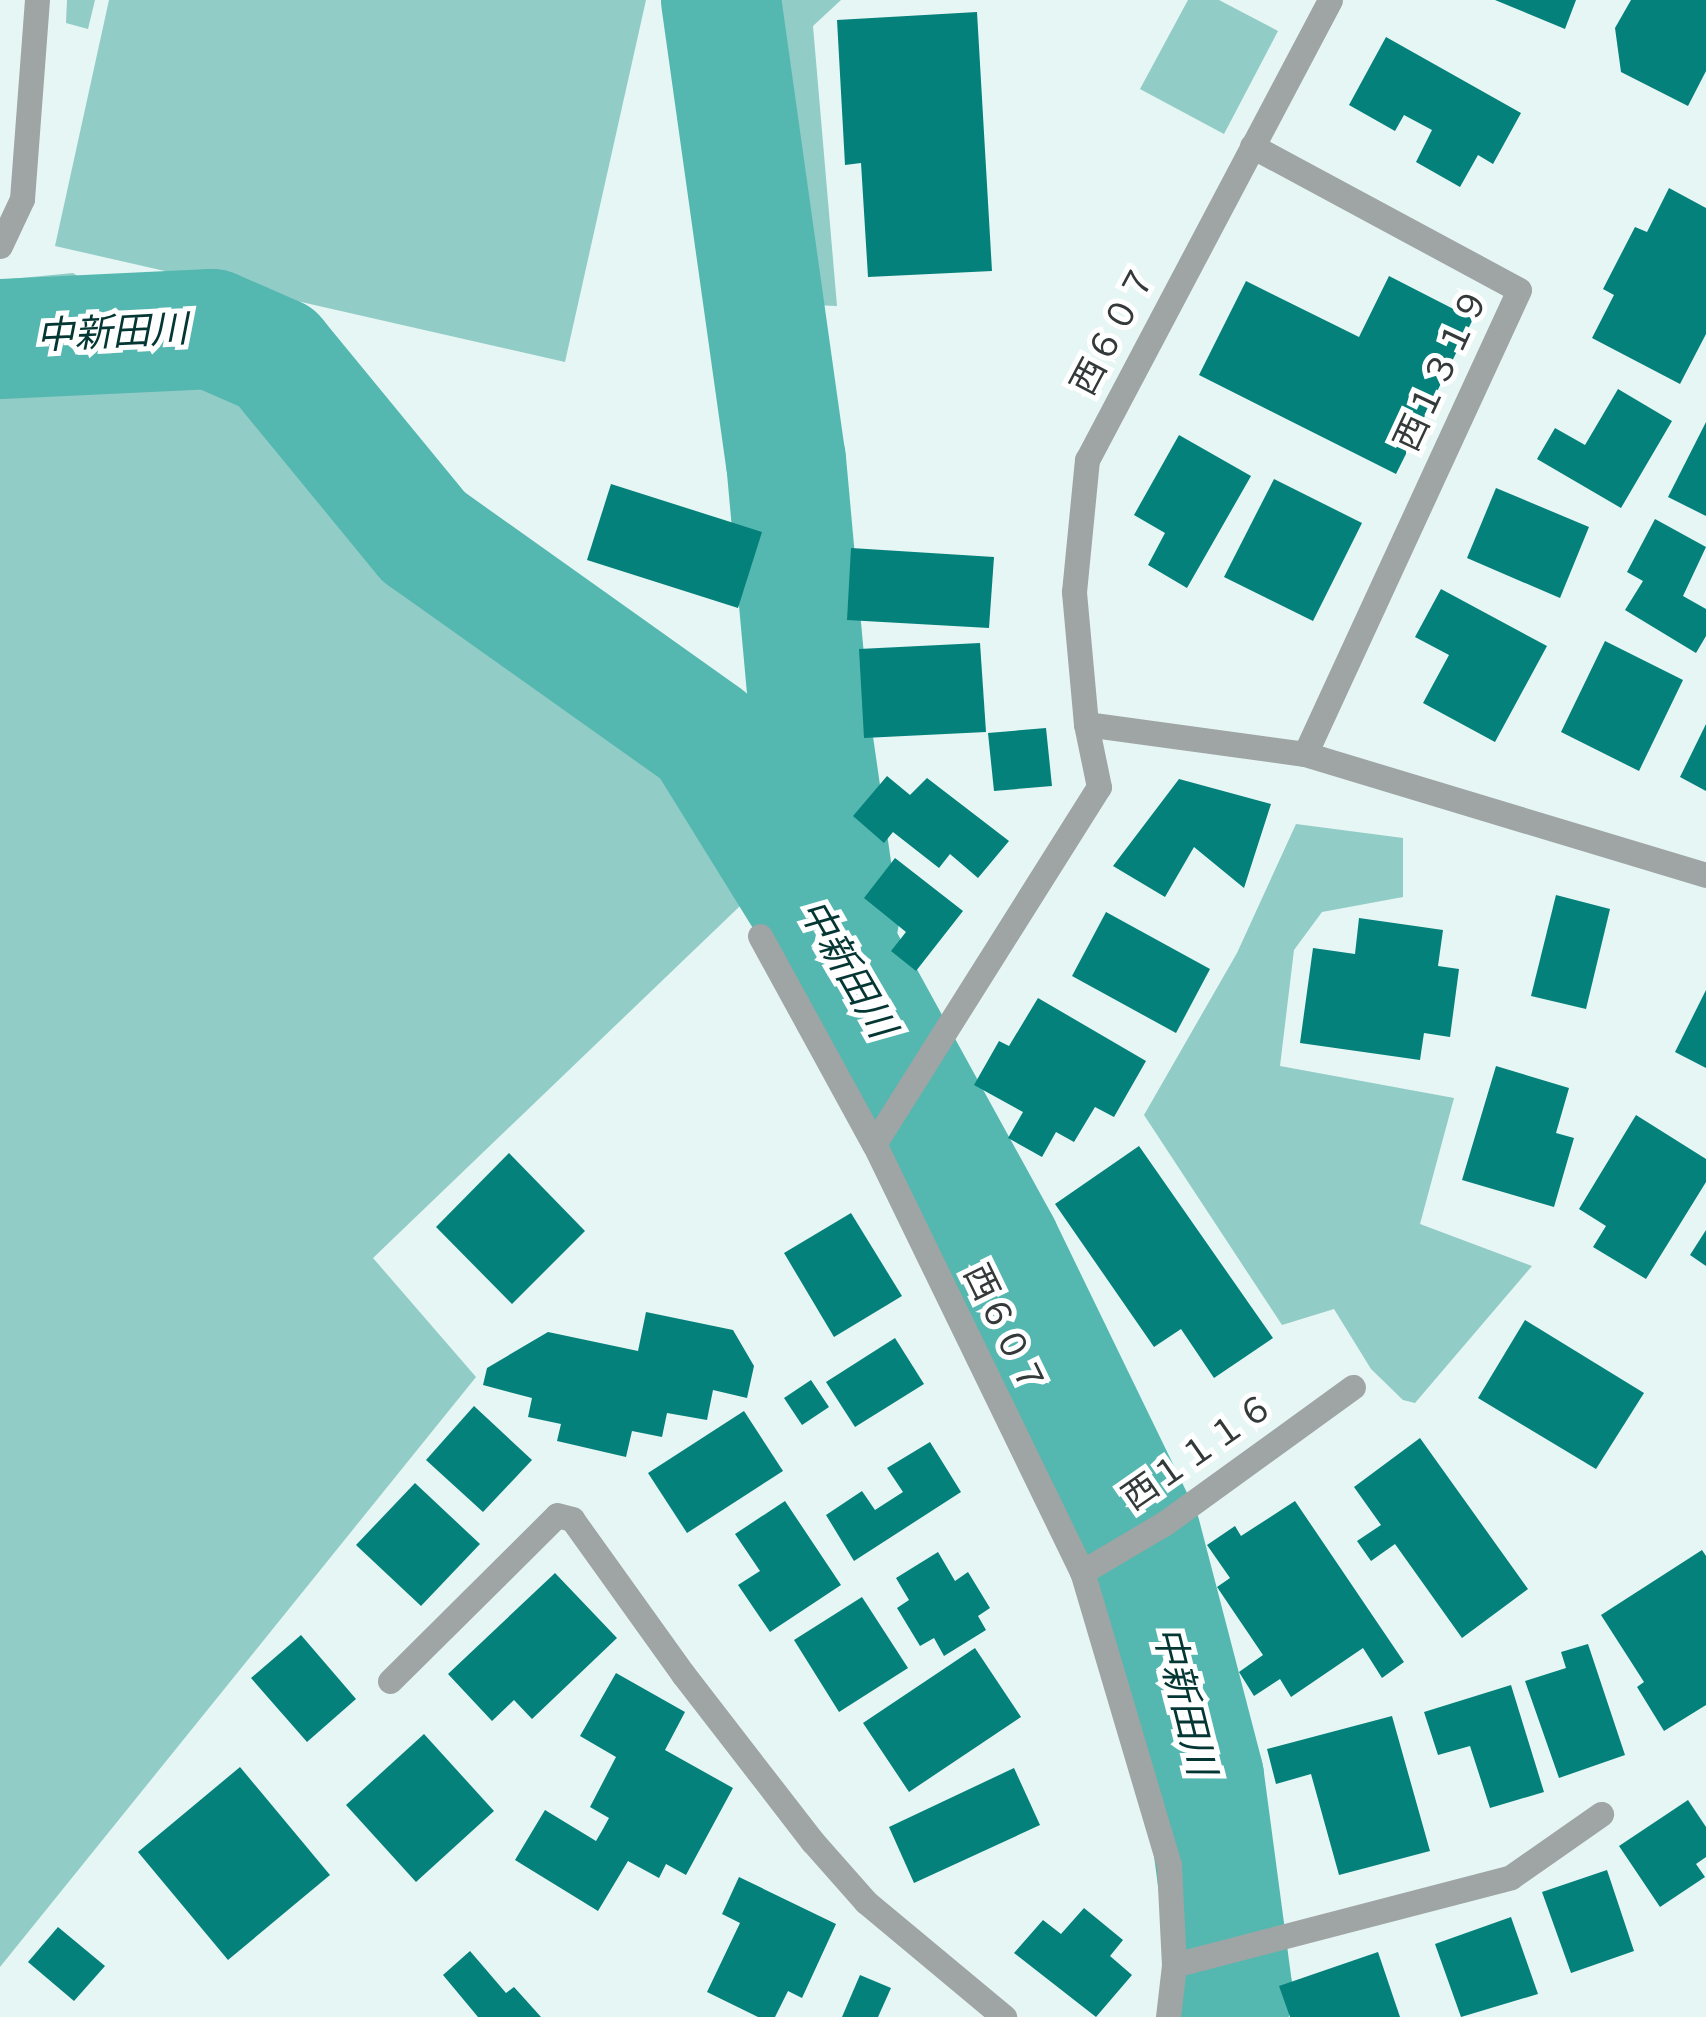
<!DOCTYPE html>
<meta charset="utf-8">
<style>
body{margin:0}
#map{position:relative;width:1706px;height:2017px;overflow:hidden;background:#e6f6f4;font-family:"Sofia Sans Condensed","Noto Sans JP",sans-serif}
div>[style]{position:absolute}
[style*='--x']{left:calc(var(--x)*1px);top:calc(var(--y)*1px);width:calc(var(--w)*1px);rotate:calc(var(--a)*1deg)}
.green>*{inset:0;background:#91ccc6}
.river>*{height:120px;margin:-60px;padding:0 60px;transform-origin:60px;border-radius:60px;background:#54b8b0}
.building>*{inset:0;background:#05817b}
.service>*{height:25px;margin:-12.5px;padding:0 12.5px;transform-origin:12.5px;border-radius:12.5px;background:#9ea5a4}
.minor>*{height:25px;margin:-12.5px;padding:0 12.5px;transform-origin:12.5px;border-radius:12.5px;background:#9ea5a4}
span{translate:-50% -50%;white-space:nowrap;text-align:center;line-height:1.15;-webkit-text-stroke:10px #fff;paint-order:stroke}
.street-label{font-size:35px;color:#343a39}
.water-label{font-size:38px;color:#043633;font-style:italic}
</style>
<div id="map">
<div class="green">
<i style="clip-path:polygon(67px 0,95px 0,88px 29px,66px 23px)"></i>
<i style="clip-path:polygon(109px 0,646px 0,565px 362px,55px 246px)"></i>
<i style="clip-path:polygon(740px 0,841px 0,813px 26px,837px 306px,791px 304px)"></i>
<i style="clip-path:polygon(1188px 0,1219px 0,1278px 31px,1224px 134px,1140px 89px)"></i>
<i style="clip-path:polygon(73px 273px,412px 499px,641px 639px,740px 906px,373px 1258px,476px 1377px,0 1967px,0 280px)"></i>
<i style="clip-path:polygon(1296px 824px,1403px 838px,1403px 897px,1322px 912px,1294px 950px,1280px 1066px,1454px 1098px,1420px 1224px,1532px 1266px,1415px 1403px,1403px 1400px,1371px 1369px,1334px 1309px,1282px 1325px,1144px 1115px,1237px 953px)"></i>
</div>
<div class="river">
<i style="--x:721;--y:0;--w:465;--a:82"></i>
<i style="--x:786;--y:460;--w:254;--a:84.8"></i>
<i style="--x:809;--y:713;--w:209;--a:81.8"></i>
<i style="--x:0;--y:339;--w:212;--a:-2.7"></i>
<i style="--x:212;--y:329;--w:70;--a:23.6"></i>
<i style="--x:276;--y:357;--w:233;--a:50.6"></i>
<i style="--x:424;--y:537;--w:345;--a:35.4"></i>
<i style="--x:705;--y:737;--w:266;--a:58.2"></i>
<i style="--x:845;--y:963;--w:322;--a:61.2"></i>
<i style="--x:1000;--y:1245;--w:322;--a:64.1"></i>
<i style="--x:1141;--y:1535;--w:250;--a:75.4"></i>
<i style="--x:1204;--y:1777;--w:218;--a:82.4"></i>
<i style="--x:1233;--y:1993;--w:25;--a:106"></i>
</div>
<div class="building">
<i style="clip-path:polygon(1495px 0,1576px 0,1565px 29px)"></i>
<i style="clip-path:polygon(1631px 0,1706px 0,1706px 71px,1688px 106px,1621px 72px,1615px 28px)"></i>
<i style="clip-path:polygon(977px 12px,992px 271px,868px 277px,861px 163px,845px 165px,837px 20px)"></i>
<i style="clip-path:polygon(1386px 37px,1521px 113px,1493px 164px,1478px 155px,1460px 187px,1416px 162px,1432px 130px,1404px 115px,1395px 131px,1349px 105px)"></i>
<i style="clip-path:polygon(1669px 188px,1706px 208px,1706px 334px,1680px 384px,1592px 338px,1614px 295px,1603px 289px,1635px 227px,1647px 232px)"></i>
<i style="clip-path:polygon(1389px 276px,1473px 319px,1396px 474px,1199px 375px,1246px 281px,1359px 337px)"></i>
<i style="clip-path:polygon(1618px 389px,1672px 421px,1621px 508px,1537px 459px,1555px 428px,1585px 445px)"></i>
<i style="clip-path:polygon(1706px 422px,1706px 516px,1668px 497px)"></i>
<i style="clip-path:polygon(1179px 435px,1251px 476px,1187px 588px,1148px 565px,1165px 533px,1134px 515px)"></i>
<i style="clip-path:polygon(1274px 479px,1362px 523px,1313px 621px,1224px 577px)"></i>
<i style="clip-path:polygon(611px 484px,762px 532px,738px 608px,587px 560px)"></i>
<i style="clip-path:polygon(1496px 488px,1589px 527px,1560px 598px,1467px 558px)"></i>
<i style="clip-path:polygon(1655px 519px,1706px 547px,1683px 596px,1706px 609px,1706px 636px,1696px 653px,1625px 610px,1643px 581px,1627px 572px)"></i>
<i style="clip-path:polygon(851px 548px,994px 557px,989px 628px,847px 620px)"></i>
<i style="clip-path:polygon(1441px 589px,1547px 646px,1495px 742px,1423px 703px,1449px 655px,1415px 637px)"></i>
<i style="clip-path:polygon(1605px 641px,1683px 680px,1639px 771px,1561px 732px)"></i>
<i style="clip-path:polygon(980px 643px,986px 732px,864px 738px,859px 649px)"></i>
<i style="clip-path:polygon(1706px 724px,1706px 791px,1680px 777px)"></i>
<i style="clip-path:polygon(1046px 728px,1052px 786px,994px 791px,988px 733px)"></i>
<i style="clip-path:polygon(887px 776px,910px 795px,927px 778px,1009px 841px,978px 878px,950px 854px,939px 868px,893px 832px,884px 843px,853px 816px)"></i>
<i style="clip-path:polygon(1179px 779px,1271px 804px,1244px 888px,1194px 847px,1165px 897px,1113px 866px)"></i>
<i style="clip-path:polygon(895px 858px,963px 911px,916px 971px,891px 951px,906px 932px,864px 898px)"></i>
<i style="clip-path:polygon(1556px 895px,1610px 909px,1586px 1009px,1531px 996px)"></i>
<i style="clip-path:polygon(1106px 912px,1210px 969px,1176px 1033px,1072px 976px)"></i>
<i style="clip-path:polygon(1359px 918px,1443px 930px,1438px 966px,1459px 969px,1450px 1037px,1424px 1033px,1420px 1060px,1300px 1043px,1313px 948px,1355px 954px)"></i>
<i style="clip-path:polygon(1706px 990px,1706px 1068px,1675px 1052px)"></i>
<i style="clip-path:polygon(1038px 998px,1146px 1061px,1114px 1117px,1095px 1107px,1074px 1142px,1056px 1132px,1042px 1157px,1008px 1138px,1023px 1112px,974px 1085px,999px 1041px,1009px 1046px)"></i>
<i style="clip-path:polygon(1496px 1066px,1569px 1088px,1556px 1133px,1574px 1138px,1554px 1207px,1462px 1180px)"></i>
<i style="clip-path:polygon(1636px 1115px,1706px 1159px,1706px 1182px,1646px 1279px,1593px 1247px,1606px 1226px,1579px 1209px)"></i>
<i style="clip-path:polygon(1139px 1146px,1273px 1338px,1214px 1378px,1181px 1329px,1154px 1347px,1055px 1204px)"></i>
<i style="clip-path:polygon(509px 1153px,585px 1231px,512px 1304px,436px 1227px)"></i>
<i style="clip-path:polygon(851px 1213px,902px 1296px,834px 1337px,784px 1253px)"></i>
<i style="clip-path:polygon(1706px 1230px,1706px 1266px,1690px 1255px)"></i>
<i style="clip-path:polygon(646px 1312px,733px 1330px,754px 1366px,747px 1398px,713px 1390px,707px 1420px,667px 1413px,662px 1437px,632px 1431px,626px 1457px,557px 1441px,561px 1424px,528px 1417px,532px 1398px,483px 1385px,487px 1368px,548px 1332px,638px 1351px)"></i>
<i style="clip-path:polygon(1525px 1320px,1644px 1393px,1596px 1469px,1478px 1398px)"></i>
<i style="clip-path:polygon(895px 1338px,924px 1384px,855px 1427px,826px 1382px)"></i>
<i style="clip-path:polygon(811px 1380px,829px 1407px,802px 1425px,784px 1398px)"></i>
<i style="clip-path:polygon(474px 1406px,532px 1460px,483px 1512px,426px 1460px)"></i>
<i style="clip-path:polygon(744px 1411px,783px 1471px,687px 1533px,648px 1473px)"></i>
<i style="clip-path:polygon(1420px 1438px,1528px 1589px,1462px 1638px,1395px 1544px,1371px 1561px,1357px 1541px,1381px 1525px,1354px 1487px)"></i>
<i style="clip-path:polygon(930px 1442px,961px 1492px,854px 1561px,826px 1515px,862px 1491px,875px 1510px,903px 1492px,887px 1468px)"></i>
<i style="clip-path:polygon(415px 1483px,480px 1544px,421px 1606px,356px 1545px)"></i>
<i style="clip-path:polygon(785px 1501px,841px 1585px,770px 1632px,738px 1585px,760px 1571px,735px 1534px)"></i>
<i style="clip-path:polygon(1295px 1501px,1404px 1662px,1382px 1678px,1363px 1648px,1291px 1697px,1280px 1679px,1254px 1696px,1239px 1672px,1263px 1655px,1217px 1587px,1230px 1578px,1207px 1545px,1235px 1526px,1241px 1536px)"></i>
<i style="clip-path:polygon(1702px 1550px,1706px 1556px,1706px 1705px,1664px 1731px,1637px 1687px,1644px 1682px,1601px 1615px)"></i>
<i style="clip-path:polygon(938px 1552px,955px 1581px,968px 1572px,990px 1608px,978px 1616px,986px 1630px,944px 1656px,934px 1638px,920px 1646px,897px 1608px,909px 1600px,896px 1578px)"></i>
<i style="clip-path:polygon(555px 1573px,617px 1638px,532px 1719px,514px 1700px,492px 1721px,448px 1674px)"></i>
<i style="clip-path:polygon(862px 1597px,908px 1668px,839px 1712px,794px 1640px)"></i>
<i style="clip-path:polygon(301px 1635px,356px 1699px,307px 1742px,251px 1678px)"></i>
<i style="clip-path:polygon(1588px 1644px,1625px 1755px,1559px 1778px,1525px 1681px,1566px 1668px,1561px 1652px)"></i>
<i style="clip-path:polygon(975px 1648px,1021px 1717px,909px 1792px,863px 1723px)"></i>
<i style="clip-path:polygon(616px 1673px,685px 1712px,665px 1750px,733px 1788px,686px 1875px,666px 1864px,659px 1878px,628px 1861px,598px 1911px,515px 1860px,545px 1810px,596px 1841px,603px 1829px,609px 1818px,590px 1807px,616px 1757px,580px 1736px)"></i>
<i style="clip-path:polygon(1511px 1685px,1544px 1792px,1490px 1808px,1470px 1746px,1438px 1755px,1424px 1712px)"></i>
<i style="clip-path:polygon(1392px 1716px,1430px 1851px,1339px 1875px,1311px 1774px,1276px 1784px,1267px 1749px)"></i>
<i style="clip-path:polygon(424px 1734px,494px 1811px,416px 1882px,346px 1805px)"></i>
<i style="clip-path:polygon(240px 1767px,330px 1875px,228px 1960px,138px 1852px)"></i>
<i style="clip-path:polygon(1014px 1768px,1040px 1825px,914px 1883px,889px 1827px)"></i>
<i style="clip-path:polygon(1688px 1800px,1706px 1827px,1706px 1857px,1696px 1864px,1705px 1877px,1660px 1907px,1619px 1846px)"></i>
<i style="clip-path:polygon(1607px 1870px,1634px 1951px,1571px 1973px,1542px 1892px)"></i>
<i style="clip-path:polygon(739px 1877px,836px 1924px,802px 1998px,788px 1991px,775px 2017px,758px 2017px,707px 1992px,740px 1923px,722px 1914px)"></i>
<i style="clip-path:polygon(1084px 1908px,1123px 1940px,1110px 1956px,1132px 1975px,1096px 2017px,1014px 1953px,1043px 1920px,1061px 1934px)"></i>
<i style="clip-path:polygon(1511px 1917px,1538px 1994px,1461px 2017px,1435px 1944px)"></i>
<i style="clip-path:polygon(58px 1927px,105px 1966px,74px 2001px,28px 1962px)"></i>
<i style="clip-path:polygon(470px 1951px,506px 1993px,514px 1987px,541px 2017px,478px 2017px,443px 1975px)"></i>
<i style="clip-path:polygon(1378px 1952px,1400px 2017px,1290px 2017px,1279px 1986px)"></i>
<i style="clip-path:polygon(860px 1975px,891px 1988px,878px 2017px,842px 2017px)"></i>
</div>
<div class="service">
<i style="--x:760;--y:936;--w:237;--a:61.3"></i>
<i style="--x:390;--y:1681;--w:235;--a:-44.8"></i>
<i style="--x:557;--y:1515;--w:16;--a:15"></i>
<i style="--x:572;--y:1519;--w:191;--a:54.4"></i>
<i style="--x:683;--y:1674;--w:212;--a:52.3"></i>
<i style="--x:813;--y:1842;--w:80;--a:48.5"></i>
<i style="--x:866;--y:1902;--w:180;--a:39.8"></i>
</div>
<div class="minor">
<i style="--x:1252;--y:146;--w:303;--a:28.3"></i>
<i style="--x:1519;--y:290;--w:511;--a:114.76"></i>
<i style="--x:0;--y:246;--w:52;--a:-64.9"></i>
<i style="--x:22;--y:199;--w:200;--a:-85.7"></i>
<i style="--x:1086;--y:724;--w:221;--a:7.8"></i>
<i style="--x:1305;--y:754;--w:419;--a:16.8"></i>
<i style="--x:1082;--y:1572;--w:96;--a:-30.6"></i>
<i style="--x:1165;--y:1523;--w:232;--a:-35.9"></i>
<i style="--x:1174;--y:1965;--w:348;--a:-14.6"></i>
<i style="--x:1511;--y:1877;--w:110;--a:-35"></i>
<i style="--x:1168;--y:2017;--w:52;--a:-83.4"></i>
<i style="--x:1174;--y:1965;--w:100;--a:-92.9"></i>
<i style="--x:1169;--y:1865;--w:306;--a:-106.5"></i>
<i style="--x:1082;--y:1572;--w:476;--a:-115.9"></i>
<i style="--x:874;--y:1144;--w:422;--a:-57.8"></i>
<i style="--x:1099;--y:787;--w:64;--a:-101.7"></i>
<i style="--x:1086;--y:724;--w:133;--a:-95.2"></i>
<i style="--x:1074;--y:592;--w:133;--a:-84.4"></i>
<i style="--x:1087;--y:460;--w:520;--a:-62.15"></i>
</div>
<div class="street-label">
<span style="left:1115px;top:331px;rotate:-62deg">西６０７</span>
<span style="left:1443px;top:370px;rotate:-65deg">西１３１９</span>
<span style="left:1003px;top:1330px;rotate:64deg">西６０７</span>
<span style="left:1199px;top:1453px;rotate:-35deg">西１１１６</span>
</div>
<div class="water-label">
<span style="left:112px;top:334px;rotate:-3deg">中新田川</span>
<span style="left:846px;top:969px;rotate:60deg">中新田川</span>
<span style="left:1183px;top:1701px;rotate:76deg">中新田川</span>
</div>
</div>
